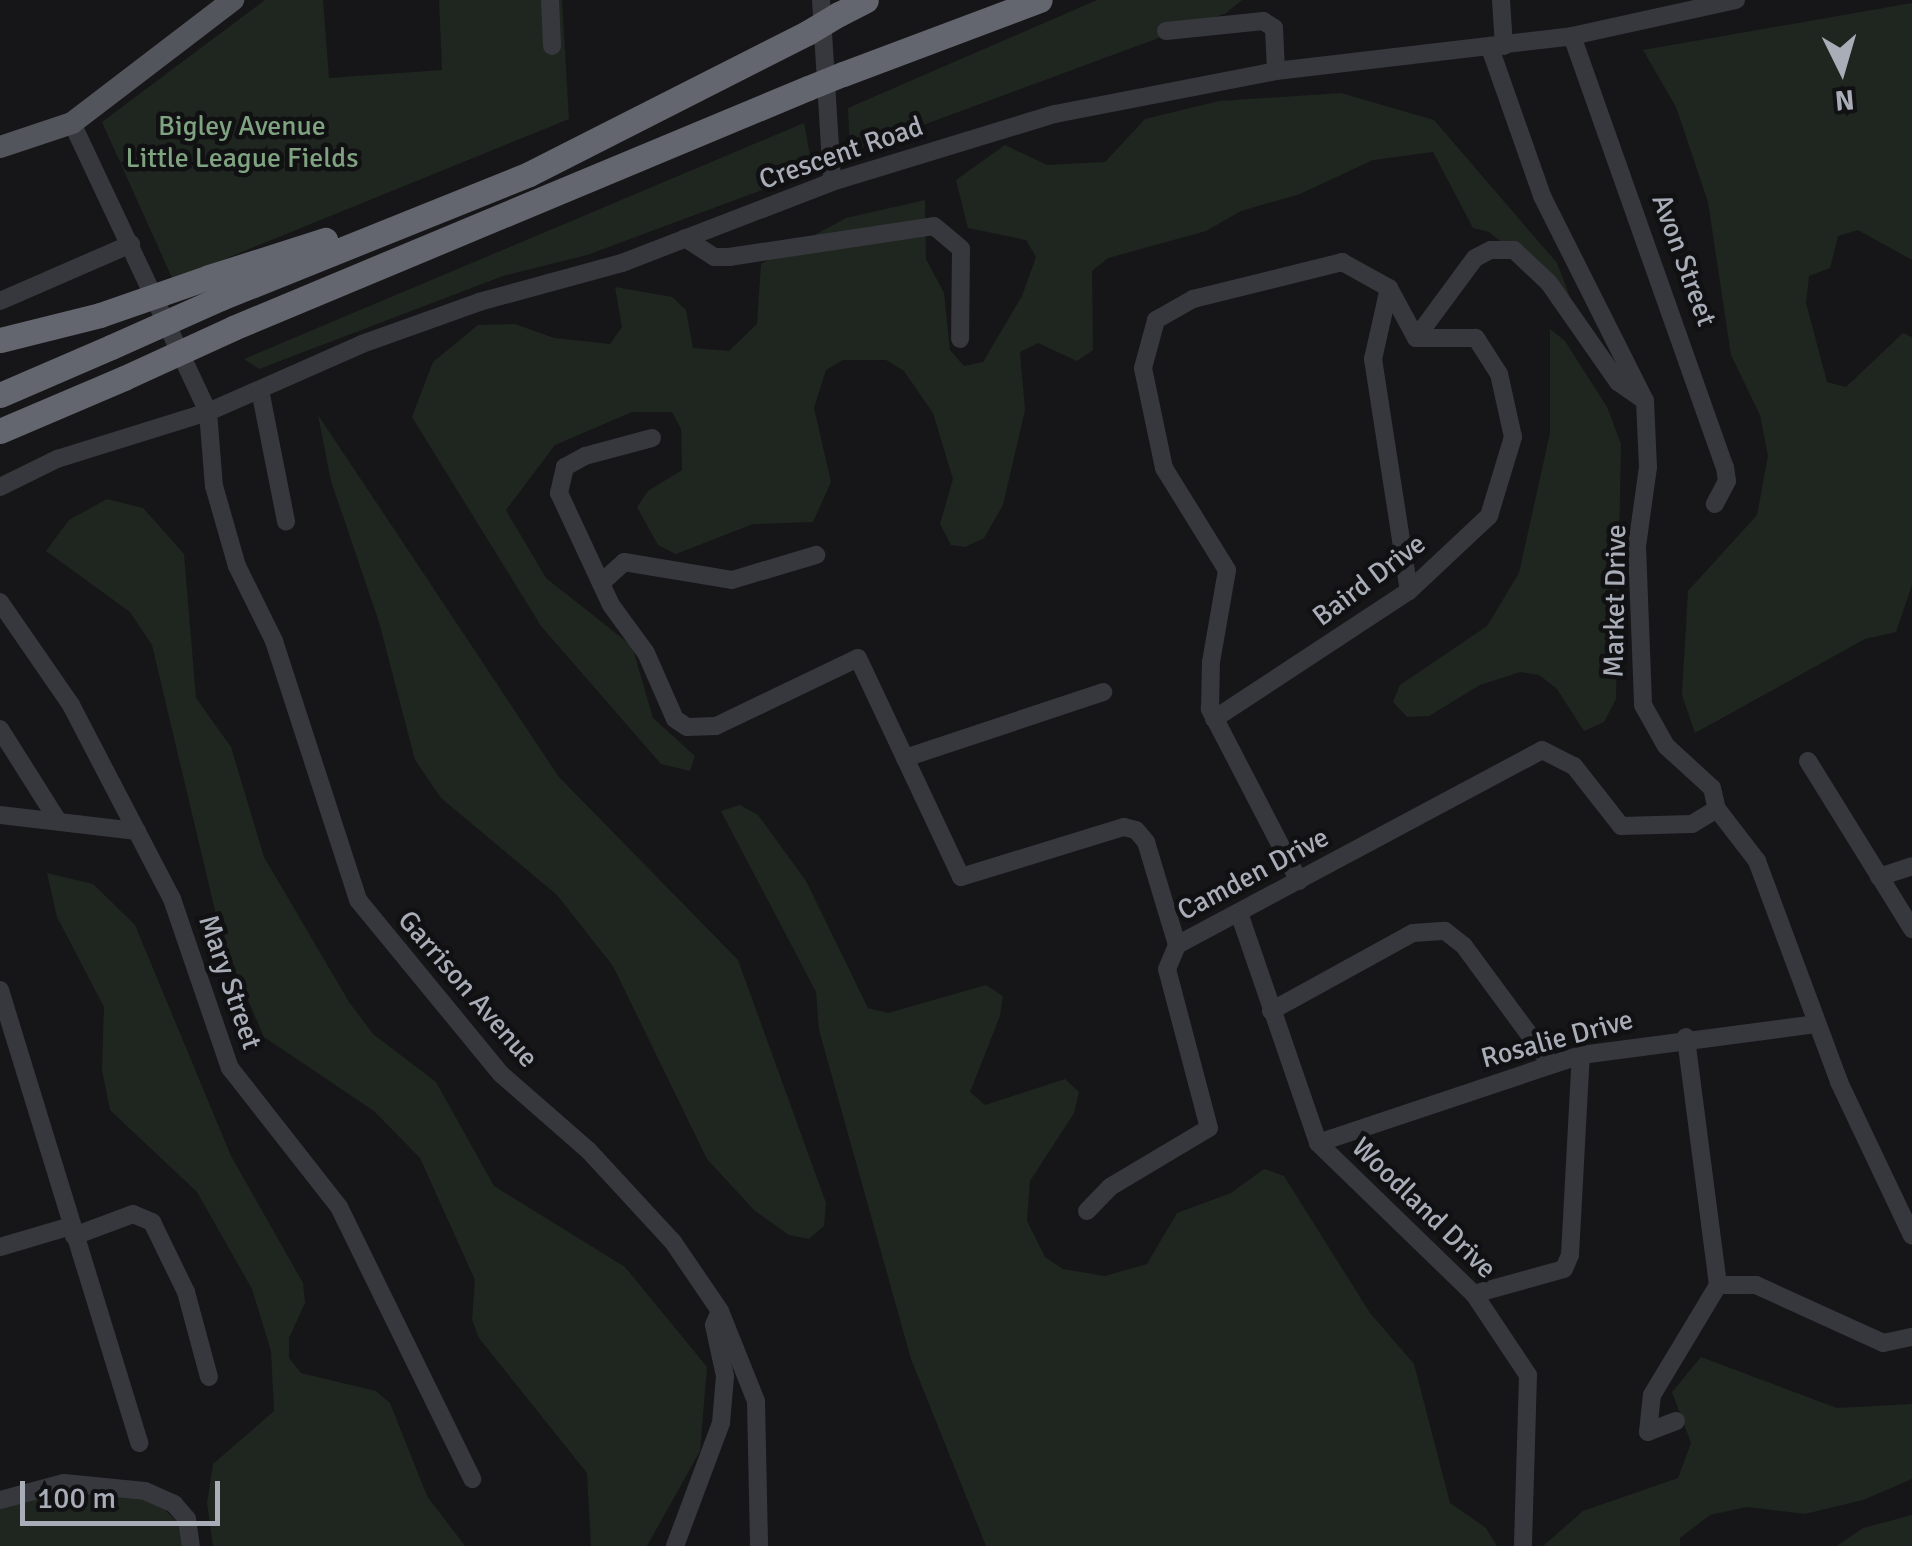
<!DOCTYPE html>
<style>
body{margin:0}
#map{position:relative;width:1912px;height:1546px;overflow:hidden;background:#161618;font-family:Signika,sans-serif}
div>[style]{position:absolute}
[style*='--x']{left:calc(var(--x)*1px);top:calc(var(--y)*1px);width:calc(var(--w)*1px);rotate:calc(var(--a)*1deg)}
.green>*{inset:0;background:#1e261f}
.minor>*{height:18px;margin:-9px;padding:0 9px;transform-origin:9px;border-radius:9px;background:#37383d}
.major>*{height:22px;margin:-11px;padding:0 11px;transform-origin:11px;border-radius:11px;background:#53555c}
.highway>*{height:25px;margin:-12.5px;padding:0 12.5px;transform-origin:12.5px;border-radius:12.5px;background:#63666e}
.highway-bridge>*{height:25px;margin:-12.5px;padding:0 12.5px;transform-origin:12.5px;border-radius:12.5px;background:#63666e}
span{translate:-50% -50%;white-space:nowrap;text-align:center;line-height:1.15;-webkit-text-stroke:9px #111113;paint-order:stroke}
.park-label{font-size:28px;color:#7fa381}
.street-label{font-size:28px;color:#a8adb8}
.north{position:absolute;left:1792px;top:20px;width:100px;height:100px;-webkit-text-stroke:8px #111113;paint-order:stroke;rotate:175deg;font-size:28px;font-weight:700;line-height:40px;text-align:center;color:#a8adb8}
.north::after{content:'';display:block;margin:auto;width:35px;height:45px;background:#a8adb8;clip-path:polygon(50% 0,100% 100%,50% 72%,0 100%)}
.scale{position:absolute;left:20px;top:1481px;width:200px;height:45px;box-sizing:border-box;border:5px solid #a8adb8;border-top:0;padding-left:12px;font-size:30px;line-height:35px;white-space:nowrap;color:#a8adb8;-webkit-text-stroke:8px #111113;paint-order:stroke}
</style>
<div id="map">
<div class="green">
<i style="clip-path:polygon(265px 0,323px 0,329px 78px,442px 70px,439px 0,562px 0,569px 119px,173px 280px,102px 122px)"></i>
<i style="clip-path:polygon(1097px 0,1242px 0,1226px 13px,850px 152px,848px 108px)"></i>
<i style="clip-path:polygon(1912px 3px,1912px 260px,1858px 230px,1838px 236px,1830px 268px,1809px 276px,1806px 303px,1827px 382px,1846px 387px,1903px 333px,1912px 337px,1912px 585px,1896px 632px,1865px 639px,1695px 733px,1682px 695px,1688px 591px,1757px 515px,1768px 456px,1760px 415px,1731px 355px,1708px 202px,1676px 107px,1643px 50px)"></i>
<i style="clip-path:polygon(1341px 93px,1434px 120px,1557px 263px,1570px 297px,1489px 232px,1473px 228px,1433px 152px,1373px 160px,1300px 194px,1241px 211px,1206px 231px,1108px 258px,1092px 271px,1093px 350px,1077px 361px,1038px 343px,1020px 352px,1025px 410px,1003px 505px,984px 538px,965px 547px,951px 545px,940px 524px,953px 479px,933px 413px,904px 371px,886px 360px,843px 360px,826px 370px,814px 408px,831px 482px,813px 522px,753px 524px,676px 554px,658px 545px,637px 507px,648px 491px,682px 470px,681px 429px,672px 412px,632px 412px,555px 445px,506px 510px,546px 578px,632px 646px,653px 718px,695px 756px,690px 771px,661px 764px,541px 626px,412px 417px,433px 362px,478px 325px,515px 324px,554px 338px,610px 344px,622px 327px,615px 287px,672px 297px,686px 310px,693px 348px,729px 351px,757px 324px,761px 264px,846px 218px,925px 200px,926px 259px,944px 293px,950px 350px,964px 366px,983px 362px,1022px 296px,1036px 257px,1026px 240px,968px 228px,956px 180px,1005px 145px,1047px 165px,1105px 162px,1145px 119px,1219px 101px)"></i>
<i style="clip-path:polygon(804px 123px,813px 171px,587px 255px,503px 276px,259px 369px,244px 359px)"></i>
<i style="clip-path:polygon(1550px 329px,1565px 341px,1607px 407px,1621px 444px,1616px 699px,1604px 722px,1584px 731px,1557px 689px,1539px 675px,1520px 672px,1480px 685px,1429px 716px,1407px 717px,1393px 702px,1400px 685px,1487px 626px,1519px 573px,1550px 433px)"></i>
<i style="clip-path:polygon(318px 415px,559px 777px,738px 960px,826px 1203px,824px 1226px,809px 1239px,789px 1235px,754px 1210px,707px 1159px,613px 966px,557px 895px,441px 798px,415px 760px,379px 622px,331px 481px)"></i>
<i style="clip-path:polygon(107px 499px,143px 508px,184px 554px,196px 698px,231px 747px,264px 857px,349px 1002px,373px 1034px,436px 1082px,494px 1186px,625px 1267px,707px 1367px,700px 1451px,647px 1546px,591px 1546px,587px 1473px,479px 1338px,472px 1320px,475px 1280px,420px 1158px,374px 1111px,264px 1037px,222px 940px,152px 645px,130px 612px,46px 551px,69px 520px)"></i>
<i style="clip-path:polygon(740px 805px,758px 815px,806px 881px,868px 1008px,888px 1013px,986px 985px,1003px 996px,1000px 1016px,970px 1092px,985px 1105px,1065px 1079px,1079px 1092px,1074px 1113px,1030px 1181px,1027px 1221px,1045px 1257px,1063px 1269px,1105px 1276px,1147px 1264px,1177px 1213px,1231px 1193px,1264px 1169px,1284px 1176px,1370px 1313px,1414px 1364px,1450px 1503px,1486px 1528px,1497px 1546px,986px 1546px,911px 1359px,819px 1030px,816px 992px,721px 811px)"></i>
<i style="clip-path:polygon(47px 873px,93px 884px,135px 925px,231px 1156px,303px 1283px,305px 1303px,289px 1338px,289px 1358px,301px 1373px,376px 1391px,390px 1403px,427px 1496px,465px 1546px,213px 1546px,207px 1503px,213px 1464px,274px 1411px,271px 1351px,252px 1289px,197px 1192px,110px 1110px,102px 1070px,104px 1007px,57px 917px)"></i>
<i style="clip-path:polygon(1701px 1357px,1837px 1408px,1912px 1404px,1912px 1479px,1863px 1500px,1805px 1514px,1747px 1507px,1710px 1515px,1680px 1538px,1680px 1546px,1543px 1546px,1583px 1511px,1678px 1478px,1691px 1443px,1672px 1392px)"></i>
<i style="clip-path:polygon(97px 1486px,155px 1500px,182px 1527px,184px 1546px,0 1546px,0 1507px)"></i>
<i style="clip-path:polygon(1912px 1515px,1912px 1546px,1837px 1546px,1863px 1528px)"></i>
</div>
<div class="minor">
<i style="--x:550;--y:0;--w:46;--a:87.5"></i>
<i style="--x:821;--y:0;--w:182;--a:86.5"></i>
<i style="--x:1501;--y:0;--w:46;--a:86.3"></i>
<i style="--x:1166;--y:31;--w:98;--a:-5.9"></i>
<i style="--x:1263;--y:21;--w:13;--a:32"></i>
<i style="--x:1274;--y:28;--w:43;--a:87.3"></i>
<i style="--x:1572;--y:36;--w:457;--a:70.5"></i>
<i style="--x:1725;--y:467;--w:14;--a:82"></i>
<i style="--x:1727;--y:481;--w:26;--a:118"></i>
<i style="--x:1490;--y:48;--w:157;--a:70.6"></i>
<i style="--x:1542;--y:196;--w:229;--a:63.3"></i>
<i style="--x:1645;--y:401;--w:66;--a:87.4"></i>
<i style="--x:1648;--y:467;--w:80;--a:97.9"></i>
<i style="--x:1637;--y:546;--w:159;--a:87.8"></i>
<i style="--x:1643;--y:705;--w:47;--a:60.7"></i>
<i style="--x:1666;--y:746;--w:62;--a:42.4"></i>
<i style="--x:1712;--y:788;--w:22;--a:77"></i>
<i style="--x:1717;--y:809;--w:66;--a:52.4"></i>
<i style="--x:1757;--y:861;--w:236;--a:69.6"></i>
<i style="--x:1839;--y:1082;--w:170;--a:64.6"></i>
<i style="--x:72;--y:123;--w:319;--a:64.8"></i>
<i style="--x:208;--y:412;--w:74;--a:85.4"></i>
<i style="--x:214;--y:486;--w:83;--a:74"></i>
<i style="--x:237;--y:566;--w:84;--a:63.7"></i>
<i style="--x:274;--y:641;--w:272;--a:72"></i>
<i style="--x:358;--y:900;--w:225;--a:50.6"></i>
<i style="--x:501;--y:1074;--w:117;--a:41.2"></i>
<i style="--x:589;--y:1151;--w:124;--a:47.3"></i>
<i style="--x:673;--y:1242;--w:83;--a:55.7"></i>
<i style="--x:720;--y:1311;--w:97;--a:68.2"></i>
<i style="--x:756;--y:1401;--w:145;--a:88.8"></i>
<i style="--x:685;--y:238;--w:35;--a:33"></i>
<i style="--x:714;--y:257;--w:15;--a:0"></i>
<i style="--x:729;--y:257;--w:207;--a:-8.6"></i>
<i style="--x:934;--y:226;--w:35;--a:40"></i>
<i style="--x:961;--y:249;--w:90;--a:90.6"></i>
<i style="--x:1389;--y:288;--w:73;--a:102.7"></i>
<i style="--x:1373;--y:359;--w:235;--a:81.2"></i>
<i style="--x:0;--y:301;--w:143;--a:-23.5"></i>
<i style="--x:260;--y:390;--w:134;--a:78.8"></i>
<i style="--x:652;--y:438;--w:69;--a:165"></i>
<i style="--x:585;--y:456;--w:23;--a:151"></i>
<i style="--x:565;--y:467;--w:27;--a:103"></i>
<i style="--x:559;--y:493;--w:123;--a:65.1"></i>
<i style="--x:611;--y:605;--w:59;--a:53.9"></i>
<i style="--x:646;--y:653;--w:72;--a:66.3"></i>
<i style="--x:675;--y:719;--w:14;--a:34"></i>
<i style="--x:687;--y:727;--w:29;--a:-2"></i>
<i style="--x:716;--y:726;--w:157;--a:-25.6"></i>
<i style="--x:858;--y:658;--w:242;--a:64.8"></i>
<i style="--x:961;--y:877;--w:170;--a:-17.1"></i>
<i style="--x:1124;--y:827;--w:12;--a:14"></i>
<i style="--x:1136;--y:830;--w:16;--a:50"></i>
<i style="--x:1146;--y:842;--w:108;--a:73.2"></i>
<i style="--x:0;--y:487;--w:64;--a:-26.2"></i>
<i style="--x:57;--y:459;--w:158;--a:-17.3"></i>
<i style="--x:208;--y:412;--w:168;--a:-23.8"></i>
<i style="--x:362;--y:344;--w:124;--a:-19.7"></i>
<i style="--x:479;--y:302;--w:148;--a:-15.3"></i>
<i style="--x:622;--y:263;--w:225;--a:-21.1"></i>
<i style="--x:832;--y:182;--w:233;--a:-17"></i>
<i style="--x:1055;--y:114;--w:225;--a:-11"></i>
<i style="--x:1276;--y:71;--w:298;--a:-6.7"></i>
<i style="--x:1572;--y:36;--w:168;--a:-12.4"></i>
<i style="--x:601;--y:583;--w:31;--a:-42"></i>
<i style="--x:624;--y:562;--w:109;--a:9.5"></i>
<i style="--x:732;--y:580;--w:88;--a:-16.6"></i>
<i style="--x:0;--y:602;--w:125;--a:55.4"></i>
<i style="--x:71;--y:705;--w:219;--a:62.5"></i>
<i style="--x:172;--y:899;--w:179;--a:71.1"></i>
<i style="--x:230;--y:1068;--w:177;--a:51.9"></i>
<i style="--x:339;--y:1207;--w:303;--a:63.9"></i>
<i style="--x:1214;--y:719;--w:233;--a:-33.3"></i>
<i style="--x:1409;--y:591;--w:110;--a:-43.2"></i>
<i style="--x:1489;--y:516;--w:83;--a:-73.1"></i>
<i style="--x:1513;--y:437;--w:65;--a:-102.5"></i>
<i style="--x:1499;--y:374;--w:43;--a:-122.6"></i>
<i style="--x:1476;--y:338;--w:60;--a:180"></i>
<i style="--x:0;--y:729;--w:109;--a:57.8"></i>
<i style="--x:905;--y:758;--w:209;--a:-18.4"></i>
<i style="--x:1808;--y:761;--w:198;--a:58.2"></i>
<i style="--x:0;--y:815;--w:138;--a:6.7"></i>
<i style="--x:1879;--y:877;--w:35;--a:-18"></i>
<i style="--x:1299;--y:881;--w:194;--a:-117.4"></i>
<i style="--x:1210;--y:709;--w:47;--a:-88.8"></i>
<i style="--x:1211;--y:662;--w:93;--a:-80.1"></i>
<i style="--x:1227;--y:570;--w:120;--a:-121.7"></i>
<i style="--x:1164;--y:468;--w:102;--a:-101.9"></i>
<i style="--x:1143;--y:368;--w:50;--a:-74.8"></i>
<i style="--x:1156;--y:320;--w:43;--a:-29.6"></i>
<i style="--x:1193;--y:299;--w:154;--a:-13.9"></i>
<i style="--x:1342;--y:262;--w:54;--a:29"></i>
<i style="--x:1389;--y:288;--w:57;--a:61.6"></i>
<i style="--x:1416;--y:338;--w:99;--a:-53.6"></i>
<i style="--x:1475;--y:258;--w:18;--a:-27"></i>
<i style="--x:1491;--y:250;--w:23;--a:0"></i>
<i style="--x:1514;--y:250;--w:48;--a:43.3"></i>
<i style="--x:1549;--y:283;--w:121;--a:55.1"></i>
<i style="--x:1618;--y:382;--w:33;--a:35"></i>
<i style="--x:1239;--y:913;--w:243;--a:71"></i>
<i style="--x:1318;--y:1143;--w:217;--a:44.1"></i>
<i style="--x:1474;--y:1294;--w:97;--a:56.3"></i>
<i style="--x:1528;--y:1375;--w:171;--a:91.7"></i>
<i style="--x:1177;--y:945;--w:414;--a:-28.1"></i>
<i style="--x:1542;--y:750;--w:36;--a:27"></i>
<i style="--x:1574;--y:766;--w:76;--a:51.9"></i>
<i style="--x:1621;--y:826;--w:71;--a:-1.6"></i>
<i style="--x:1692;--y:824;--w:29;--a:-31"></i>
<i style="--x:0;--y:990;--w:474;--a:72.9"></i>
<i style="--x:1271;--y:1011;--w:162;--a:-28.8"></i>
<i style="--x:1413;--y:933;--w:32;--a:-4"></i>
<i style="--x:1445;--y:931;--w:24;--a:38"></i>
<i style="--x:1464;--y:946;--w:147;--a:53.6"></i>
<i style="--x:1318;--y:1143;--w:277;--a:-18.5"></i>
<i style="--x:1581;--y:1055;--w:238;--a:-7.5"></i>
<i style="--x:1087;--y:1211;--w:33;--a:-46"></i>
<i style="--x:1110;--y:1187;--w:115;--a:-30.8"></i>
<i style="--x:1209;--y:1128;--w:164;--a:-104.8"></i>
<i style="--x:1167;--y:969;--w:26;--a:-67"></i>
<i style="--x:74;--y:1236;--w:63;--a:-20.4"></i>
<i style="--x:133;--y:1214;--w:21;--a:23"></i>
<i style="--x:152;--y:1222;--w:78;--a:64.1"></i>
<i style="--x:186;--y:1292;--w:88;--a:74.9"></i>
<i style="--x:0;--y:1247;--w:71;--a:-16.4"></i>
<i style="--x:1718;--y:1285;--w:38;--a:0"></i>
<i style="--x:1756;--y:1285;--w:140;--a:24.5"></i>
<i style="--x:1883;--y:1343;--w:30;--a:-12"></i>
<i style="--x:1474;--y:1294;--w:93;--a:-15.5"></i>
<i style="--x:1564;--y:1269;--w:15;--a:-67"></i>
<i style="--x:1570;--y:1255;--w:200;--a:-86.9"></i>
<i style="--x:1676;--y:1421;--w:30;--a:159"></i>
<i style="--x:1648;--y:1432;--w:37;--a:-84"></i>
<i style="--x:1652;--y:1395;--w:128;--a:-59"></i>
<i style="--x:1718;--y:1285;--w:250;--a:-97.4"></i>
<i style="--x:0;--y:1500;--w:66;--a:-14.9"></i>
<i style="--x:64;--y:1483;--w:81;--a:5.6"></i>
<i style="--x:145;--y:1491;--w:32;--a:24"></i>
<i style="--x:174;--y:1504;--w:20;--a:49"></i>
<i style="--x:187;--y:1519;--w:27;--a:82"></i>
<i style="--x:675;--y:1546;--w:131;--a:-69.5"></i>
<i style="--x:721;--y:1423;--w:47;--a:-85.1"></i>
<i style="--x:725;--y:1376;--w:52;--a:-102.2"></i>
<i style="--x:714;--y:1325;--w:15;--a:-67"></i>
</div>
<div class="major">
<i style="--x:0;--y:147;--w:76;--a:-18.4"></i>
<i style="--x:72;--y:123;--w:203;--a:-37.4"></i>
</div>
<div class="highway">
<i style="--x:839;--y:14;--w:30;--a:-27"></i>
<i style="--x:843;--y:74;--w:210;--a:-20.6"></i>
<i style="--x:209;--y:277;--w:122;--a:-17.7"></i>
<i style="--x:221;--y:298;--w:332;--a:-21.9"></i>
<i style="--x:529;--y:174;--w:312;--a:-26.9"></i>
<i style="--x:233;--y:328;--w:623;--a:-22.66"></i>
<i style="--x:0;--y:340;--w:103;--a:-14"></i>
<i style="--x:0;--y:395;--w:121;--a:-23.4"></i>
<i style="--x:0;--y:431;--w:135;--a:-23.1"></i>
</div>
<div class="highway-bridge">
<i style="--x:807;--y:33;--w:37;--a:-31"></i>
<i style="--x:808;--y:88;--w:38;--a:-22"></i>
<i style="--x:100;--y:315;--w:115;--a:-19.2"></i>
<i style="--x:111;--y:347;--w:120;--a:-24"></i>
<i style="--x:124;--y:378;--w:120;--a:-24.6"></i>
</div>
<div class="park-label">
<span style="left:242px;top:142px">Bigley Avenue<br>Little League Fields</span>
</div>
<div class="street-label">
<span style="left:841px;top:153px;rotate:-19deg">Crescent Road</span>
<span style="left:1684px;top:260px;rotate:70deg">Avon Street</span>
<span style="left:1369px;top:580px;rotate:-37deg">Baird Drive</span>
<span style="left:1615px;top:601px;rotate:-89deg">Market Drive</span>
<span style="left:1253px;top:874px;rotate:-28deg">Camden Drive</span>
<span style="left:230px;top:982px;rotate:71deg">Mary Street</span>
<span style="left:468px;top:989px;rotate:49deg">Garrison Avenue</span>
<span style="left:1557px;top:1039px;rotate:-15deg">Rosalie Drive</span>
<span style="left:1424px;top:1208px;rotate:44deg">Woodland Drive</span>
</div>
<div class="north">N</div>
<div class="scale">100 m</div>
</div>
